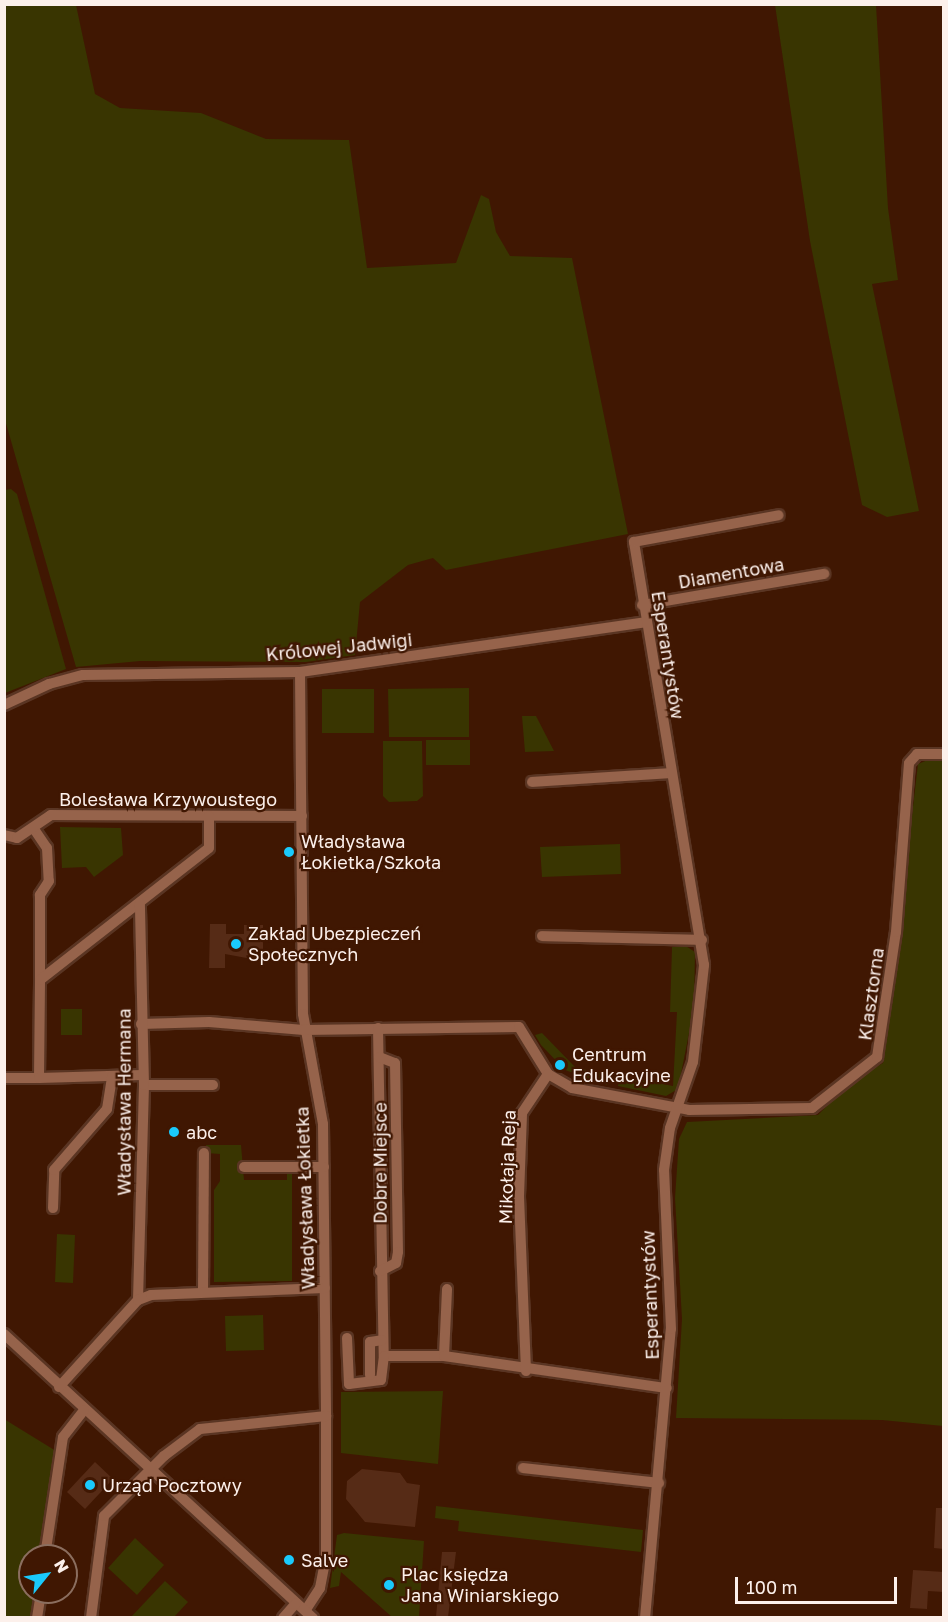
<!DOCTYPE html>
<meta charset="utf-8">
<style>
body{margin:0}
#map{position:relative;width:948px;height:1622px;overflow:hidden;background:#401702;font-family:"Golos Text",sans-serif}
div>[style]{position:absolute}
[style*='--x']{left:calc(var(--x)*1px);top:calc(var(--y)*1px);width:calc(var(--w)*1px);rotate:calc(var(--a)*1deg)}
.green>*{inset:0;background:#393501}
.building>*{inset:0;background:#562b16}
.roads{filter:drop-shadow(2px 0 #5a3523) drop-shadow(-2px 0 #5a3523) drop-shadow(0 2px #5a3523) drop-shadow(0 -2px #5a3523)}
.minor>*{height:10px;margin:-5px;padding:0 5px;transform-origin:5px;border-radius:5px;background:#96634b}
.dots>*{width:16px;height:16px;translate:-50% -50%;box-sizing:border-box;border:3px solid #401702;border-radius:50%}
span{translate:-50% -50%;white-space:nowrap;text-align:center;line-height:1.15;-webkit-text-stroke:4.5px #401702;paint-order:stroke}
.street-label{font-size:18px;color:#fcf0eb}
.poi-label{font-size:18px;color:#fcf0eb}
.left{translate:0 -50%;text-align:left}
.frame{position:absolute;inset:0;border:6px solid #fcf0eb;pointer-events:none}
.north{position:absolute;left:18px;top:1544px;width:60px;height:60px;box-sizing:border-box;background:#401702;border:2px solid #8b6e5f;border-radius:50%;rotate:60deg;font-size:16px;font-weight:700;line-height:24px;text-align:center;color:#fcf0eb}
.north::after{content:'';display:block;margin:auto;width:21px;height:27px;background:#1acafc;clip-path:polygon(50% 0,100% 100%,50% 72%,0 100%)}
.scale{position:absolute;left:735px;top:1577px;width:162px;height:27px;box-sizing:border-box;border:3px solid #fcf0eb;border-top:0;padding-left:8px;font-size:18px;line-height:21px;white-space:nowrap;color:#fcf0eb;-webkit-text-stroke:4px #401702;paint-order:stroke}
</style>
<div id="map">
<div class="green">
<i style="clip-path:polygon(4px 5px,76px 5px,95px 94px,120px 108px,201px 113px,266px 139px,349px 140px,367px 268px,456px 263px,481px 195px,489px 199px,496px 232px,510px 256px,572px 258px,628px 534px,446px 570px,433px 558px,408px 565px,360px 602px,355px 655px,306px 662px,140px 661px,76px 667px,5px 420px)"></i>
<i style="clip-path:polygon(775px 5px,876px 5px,888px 208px,898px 280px,872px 284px,919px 511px,887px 517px,862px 505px,810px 241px)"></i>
<i style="clip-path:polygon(11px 489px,17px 494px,66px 669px,5px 693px,4px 490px)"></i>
<i style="clip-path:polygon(469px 688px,469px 737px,389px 737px,388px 689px)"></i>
<i style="clip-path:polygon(322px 689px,374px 689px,374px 733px,322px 733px)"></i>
<i style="clip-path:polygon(522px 716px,536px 716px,554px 751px,525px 752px)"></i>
<i style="clip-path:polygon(426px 740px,470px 740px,470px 765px,426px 765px)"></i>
<i style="clip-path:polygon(383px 741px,422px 741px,423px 796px,417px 801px,389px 802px,383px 796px)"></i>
<i style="clip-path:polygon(935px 757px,943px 758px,943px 1426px,882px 1420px,676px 1418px,682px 1319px,675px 1198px,679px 1139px,687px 1122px,818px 1115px,850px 1082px,883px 1063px,918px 764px)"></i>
<i style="clip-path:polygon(60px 827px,121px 828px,123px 855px,94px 877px,86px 867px,62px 868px)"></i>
<i style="clip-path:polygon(620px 844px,621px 874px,542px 877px,540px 847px)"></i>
<i style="clip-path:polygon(686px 946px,695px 952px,694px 1008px,678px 1089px,666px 1096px,618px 1086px,619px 1076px,673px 1086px,677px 1012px,670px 1012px,672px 947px)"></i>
<i style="clip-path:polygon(61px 1009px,82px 1009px,82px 1035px,61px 1035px)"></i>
<i style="clip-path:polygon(542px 1033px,576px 1068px,608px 1074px,607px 1085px,565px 1070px,541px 1045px,535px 1035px)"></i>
<i style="clip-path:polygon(206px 1145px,241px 1145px,244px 1180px,287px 1180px,287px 1171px,292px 1171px,292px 1281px,214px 1282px,214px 1190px,220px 1181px,220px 1154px,206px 1153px)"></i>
<i style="clip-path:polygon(57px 1234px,75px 1235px,73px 1283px,55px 1282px)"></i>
<i style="clip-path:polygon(263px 1315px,264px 1350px,226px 1351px,225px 1316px)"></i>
<i style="clip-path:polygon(443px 1391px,438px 1464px,341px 1453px,341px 1392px)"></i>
<i style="clip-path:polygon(4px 1419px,56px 1451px,42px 1556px,30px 1556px,30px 1592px,37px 1592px,34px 1617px,5px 1617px)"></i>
<i style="clip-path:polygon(436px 1506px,643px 1530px,641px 1552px,458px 1531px,459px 1521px,435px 1518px)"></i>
<i style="clip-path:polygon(344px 1533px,424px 1541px,419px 1617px,392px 1617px,341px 1572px,339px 1586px,330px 1588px,337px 1535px)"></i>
<i style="clip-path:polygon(135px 1538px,164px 1565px,137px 1595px,108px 1568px)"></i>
<i style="clip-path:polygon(165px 1581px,188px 1602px,174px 1617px,131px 1617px)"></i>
</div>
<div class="building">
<i style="clip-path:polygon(210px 924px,226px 924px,226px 934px,244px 934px,244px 925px,263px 925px,263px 961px,225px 954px,225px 968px,209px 968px)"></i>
<i style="clip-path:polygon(95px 1462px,113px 1479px,85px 1509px,67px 1492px)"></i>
<i style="clip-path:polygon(362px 1469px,400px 1473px,407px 1483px,420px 1485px,415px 1527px,365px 1522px,346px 1499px,347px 1481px)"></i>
<i style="clip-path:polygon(936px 1508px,944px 1508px,944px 1549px,934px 1548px)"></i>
<i style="clip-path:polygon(442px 1552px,456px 1552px,448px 1617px,436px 1617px)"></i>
<i style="clip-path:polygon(913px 1570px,944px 1572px,944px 1592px,928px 1591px,927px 1609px,910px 1608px)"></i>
</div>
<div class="roads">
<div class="minor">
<i style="--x:642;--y:605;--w:185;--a:-9.7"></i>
<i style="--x:300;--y:672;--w:342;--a:89.5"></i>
<i style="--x:303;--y:1014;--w:112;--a:79.7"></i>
<i style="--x:323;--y:1124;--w:292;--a:89.4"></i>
<i style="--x:326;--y:1416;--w:141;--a:90"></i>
<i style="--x:326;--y:1557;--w:32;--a:101"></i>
<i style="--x:320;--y:1588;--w:27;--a:123"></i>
<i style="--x:4;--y:705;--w:50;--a:-25"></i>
<i style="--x:49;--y:684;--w:35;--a:-15"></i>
<i style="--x:83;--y:675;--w:217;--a:-0.8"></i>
<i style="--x:300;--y:672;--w:349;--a:-8.2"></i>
<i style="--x:532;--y:782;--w:139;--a:-3.7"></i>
<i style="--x:34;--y:829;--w:23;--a:56"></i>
<i style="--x:47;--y:848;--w:33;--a:87"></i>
<i style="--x:49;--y:881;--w:17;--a:123"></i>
<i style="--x:40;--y:895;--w:85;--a:90"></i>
<i style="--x:4;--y:835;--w:13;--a:13"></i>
<i style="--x:17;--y:838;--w:41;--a:-34.1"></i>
<i style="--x:51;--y:815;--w:251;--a:0.2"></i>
<i style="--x:542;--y:936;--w:160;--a:1.4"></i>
<i style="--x:141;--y:1024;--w:68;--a:-1.7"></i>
<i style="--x:209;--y:1022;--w:95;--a:4.8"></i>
<i style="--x:304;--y:1030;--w:215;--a:-0.8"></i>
<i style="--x:519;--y:1027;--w:55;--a:58.3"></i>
<i style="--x:548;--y:1074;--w:28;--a:30"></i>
<i style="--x:572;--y:1088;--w:119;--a:10.6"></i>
<i style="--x:689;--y:1110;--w:123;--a:-0.9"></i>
<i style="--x:812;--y:1108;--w:83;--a:-38.1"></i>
<i style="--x:877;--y:1057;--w:126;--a:-81.4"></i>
<i style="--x:896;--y:932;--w:169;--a:-85.6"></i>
<i style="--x:909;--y:763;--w:12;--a:-48"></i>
<i style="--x:917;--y:754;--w:27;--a:0"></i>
<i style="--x:378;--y:1028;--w:328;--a:89"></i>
<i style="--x:384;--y:1356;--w:60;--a:0"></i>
<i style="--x:444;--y:1356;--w:67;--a:-87.4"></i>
<i style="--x:379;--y:1057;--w:17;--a:21"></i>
<i style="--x:395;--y:1063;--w:189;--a:89.1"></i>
<i style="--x:398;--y:1252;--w:11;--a:100"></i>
<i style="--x:396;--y:1263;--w:18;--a:153"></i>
<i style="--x:4;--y:1078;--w:35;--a:0"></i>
<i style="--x:39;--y:1078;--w:98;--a:-89.4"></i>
<i style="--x:40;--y:980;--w:214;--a:-38"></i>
<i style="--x:209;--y:848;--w:32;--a:-90"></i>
<i style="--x:39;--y:1078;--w:103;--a:-1.7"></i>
<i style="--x:144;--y:1085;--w:69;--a:0"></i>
<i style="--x:244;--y:1167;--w:80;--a:0"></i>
<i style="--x:53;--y:1208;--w:38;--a:-88"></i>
<i style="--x:54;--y:1170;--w:81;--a:-49"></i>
<i style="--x:107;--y:1109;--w:33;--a:-81"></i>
<i style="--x:203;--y:1291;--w:138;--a:-89.6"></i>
<i style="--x:138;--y:1300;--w:215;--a:-88.4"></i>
<i style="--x:144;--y:1085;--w:182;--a:-91.3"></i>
<i style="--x:4;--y:1334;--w:420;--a:42.6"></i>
<i style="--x:347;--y:1338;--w:46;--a:87.5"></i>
<i style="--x:349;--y:1384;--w:32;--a:-7"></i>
<i style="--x:381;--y:1380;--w:24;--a:-83"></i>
<i style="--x:444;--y:1356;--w:225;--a:8.2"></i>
<i style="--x:526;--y:1371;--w:175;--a:-92.3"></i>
<i style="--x:519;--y:1196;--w:83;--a:-87.9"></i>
<i style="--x:522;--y:1113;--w:47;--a:-56.3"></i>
<i style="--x:370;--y:1375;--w:33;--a:-90"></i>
<i style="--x:370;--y:1342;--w:12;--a:-9"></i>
<i style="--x:59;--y:1387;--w:118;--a:-47.8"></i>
<i style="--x:138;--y:1300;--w:14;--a:-21"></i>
<i style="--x:151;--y:1295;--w:174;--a:-2.3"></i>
<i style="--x:523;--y:1468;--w:137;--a:6.3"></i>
<i style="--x:45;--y:1556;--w:120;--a:-81.4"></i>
<i style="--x:63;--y:1437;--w:34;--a:-52"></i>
<i style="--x:37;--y:1618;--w:26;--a:-81"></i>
<i style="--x:91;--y:1618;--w:103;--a:-82.7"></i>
<i style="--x:104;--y:1516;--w:85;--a:-45"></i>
<i style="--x:164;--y:1456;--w:45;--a:-36.9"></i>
<i style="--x:200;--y:1429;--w:127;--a:-5.9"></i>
<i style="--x:283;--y:1618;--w:20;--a:-49"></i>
<i style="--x:645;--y:1618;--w:290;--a:-84.9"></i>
<i style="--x:671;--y:1329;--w:159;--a:-92.5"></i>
<i style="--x:664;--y:1170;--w:42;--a:-81.9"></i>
<i style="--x:670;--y:1128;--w:70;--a:-70.8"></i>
<i style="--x:693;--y:1062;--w:98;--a:-83.5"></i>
<i style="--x:704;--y:965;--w:429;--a:-99.4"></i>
<i style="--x:634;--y:542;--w:147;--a:-10.5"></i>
</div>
</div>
<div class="dots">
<i style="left:289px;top:852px;background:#1acafc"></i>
<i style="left:236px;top:944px;background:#1acafc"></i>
<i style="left:560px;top:1065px;background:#1acafc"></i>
<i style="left:174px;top:1132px;background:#1acafc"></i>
<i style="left:90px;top:1485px;background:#1acafc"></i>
<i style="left:289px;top:1560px;background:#1acafc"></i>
<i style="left:389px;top:1585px;background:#1acafc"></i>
</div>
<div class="street-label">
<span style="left:731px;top:573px;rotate:-10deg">Diamentowa</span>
<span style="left:339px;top:647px;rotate:-6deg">Królowej Jadwigi</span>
<span style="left:668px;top:655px;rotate:81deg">Esperantystów</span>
<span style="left:168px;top:799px">Bolesława Krzywoustego</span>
<span style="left:871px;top:994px;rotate:-82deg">Klasztorna</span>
<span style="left:124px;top:1102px;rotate:-90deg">Władysława Hermana</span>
<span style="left:380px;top:1163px;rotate:-90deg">Dobre Miejsce</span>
<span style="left:507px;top:1167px;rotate:-88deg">Mikołaja Reja</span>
<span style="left:305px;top:1198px;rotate:-92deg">Władysława Łokietka</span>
<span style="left:650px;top:1295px;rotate:-92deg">Esperantystów</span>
</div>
<div class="poi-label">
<span class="left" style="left:301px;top:852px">Władysława<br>Łokietka/Szkoła</span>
<span class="left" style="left:248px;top:944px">Zakład Ubezpieczeń<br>Społecznych</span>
<span class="left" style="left:572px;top:1065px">Centrum<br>Edukacyjne</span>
<span class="left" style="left:186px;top:1132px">abc</span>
<span class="left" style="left:102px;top:1485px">Urząd Pocztowy</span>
<span class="left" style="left:301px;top:1560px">Salve</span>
<span class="left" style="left:401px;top:1585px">Plac księdza<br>Jana Winiarskiego</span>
</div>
<div class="frame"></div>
<div class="north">N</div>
<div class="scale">100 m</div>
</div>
